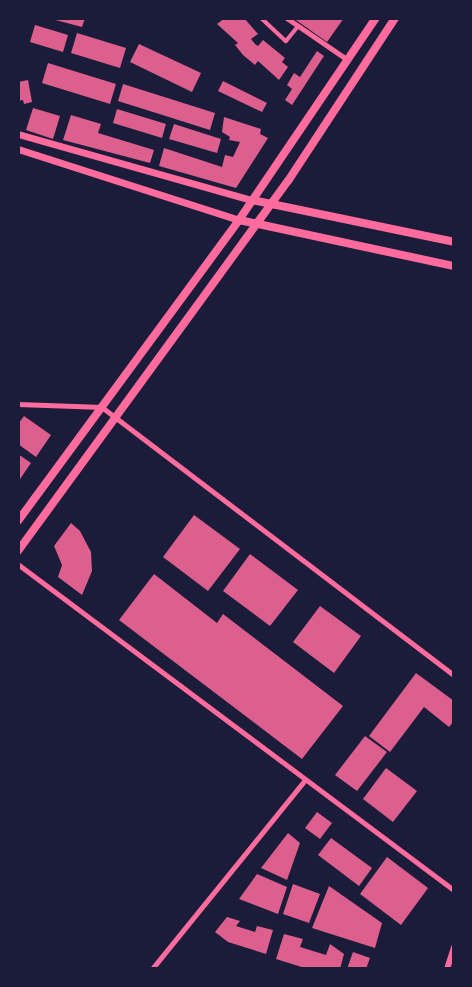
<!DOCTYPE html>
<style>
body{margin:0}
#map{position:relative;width:472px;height:987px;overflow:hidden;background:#1b1b3a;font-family:Commissioner,sans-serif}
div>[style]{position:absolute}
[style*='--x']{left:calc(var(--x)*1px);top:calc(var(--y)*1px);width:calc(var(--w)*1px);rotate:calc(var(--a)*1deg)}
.building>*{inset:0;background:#dd5f8e}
.pedestrian>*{height:4px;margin:-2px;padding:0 2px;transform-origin:2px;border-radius:2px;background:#ff6b9d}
.minor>*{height:4.5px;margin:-2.25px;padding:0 2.25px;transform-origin:2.25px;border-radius:2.25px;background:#ff6b9d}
.tertiary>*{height:6px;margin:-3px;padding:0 3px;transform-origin:3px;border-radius:3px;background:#ff6b9d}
.secondary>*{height:7px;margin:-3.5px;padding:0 3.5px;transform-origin:3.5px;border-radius:3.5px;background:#ff6b9d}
.primary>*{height:8px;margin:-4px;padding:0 4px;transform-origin:4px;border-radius:4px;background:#ff6b9d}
.trunk>*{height:8px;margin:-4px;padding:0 4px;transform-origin:4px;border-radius:4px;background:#ff6b9d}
span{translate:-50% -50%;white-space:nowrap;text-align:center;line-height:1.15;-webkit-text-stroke:6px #1b1b3a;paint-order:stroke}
.frame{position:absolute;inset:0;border:20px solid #1b1b3a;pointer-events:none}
</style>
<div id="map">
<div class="building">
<i style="clip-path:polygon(48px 18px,85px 18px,82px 27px)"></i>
<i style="clip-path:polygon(225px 18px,244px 18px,258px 34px,251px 39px,255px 44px,258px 46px,263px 40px,285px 58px,282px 62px,288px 67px,279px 80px,258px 61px,255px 65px,243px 55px,235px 45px,238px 43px,217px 24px)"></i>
<i style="clip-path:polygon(293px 18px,344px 18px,327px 42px)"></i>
<i style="clip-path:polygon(35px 25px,68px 35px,63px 52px,30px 42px)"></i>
<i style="clip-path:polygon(77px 33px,126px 48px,120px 68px,71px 53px)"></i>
<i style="clip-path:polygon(139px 44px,201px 73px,192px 92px,130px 62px)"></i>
<i style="clip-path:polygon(317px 51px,324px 56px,292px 105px,285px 100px,292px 89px,287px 85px,294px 73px,300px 77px)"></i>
<i style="clip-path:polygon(48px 63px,116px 84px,110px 104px,42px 83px)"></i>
<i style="clip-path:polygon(28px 80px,32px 102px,24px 104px,23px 100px,18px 101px,18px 82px)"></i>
<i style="clip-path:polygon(223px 81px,267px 103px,262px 112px,218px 91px)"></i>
<i style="clip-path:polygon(123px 84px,215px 113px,210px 130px,118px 101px)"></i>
<i style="clip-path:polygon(33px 108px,60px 116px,53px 139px,26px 130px)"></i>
<i style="clip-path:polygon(117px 109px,166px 124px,162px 138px,113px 123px)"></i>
<i style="clip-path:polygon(71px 115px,101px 124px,98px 133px,154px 150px,150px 163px,63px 140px)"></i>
<i style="clip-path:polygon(224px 117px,261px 129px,260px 134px,268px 138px,236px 188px,159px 166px,164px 148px,222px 167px,225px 155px,233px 157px,240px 142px,229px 140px,230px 137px,222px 132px)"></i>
<i style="clip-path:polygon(174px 124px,221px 139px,217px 153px,169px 139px)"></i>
<i style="clip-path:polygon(24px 416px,51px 435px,36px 457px,18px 444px,18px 424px)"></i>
<i style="clip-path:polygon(18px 454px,31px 463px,18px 482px)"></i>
<i style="clip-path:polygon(194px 515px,240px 549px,208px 591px,163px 557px)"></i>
<i style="clip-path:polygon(71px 523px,80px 531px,91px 552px,92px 571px,82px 595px,58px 577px,62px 565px,54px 546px)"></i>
<i style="clip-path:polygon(250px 554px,298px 590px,270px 626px,223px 591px)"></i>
<i style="clip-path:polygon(154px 574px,217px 623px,223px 614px,343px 706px,302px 759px,119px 620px)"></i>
<i style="clip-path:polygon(320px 606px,361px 636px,334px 673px,293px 642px)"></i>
<i style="clip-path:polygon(416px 673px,454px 701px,454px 721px,449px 727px,424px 707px,390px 752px,369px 736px)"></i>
<i style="clip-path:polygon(365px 736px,387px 752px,357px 791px,335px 775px)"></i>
<i style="clip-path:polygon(386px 768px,417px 791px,393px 822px,363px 799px)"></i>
<i style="clip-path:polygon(317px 812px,332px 823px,320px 839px,305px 828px)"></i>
<i style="clip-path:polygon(288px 833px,300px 843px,287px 880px,261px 868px)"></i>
<i style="clip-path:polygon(331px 838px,372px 868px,359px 886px,318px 855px)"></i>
<i style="clip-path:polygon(387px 857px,428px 888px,401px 925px,360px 894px)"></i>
<i style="clip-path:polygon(257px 874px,287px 887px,278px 914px,239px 899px)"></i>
<i style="clip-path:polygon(293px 884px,320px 894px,309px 923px,283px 914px)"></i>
<i style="clip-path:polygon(329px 886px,382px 923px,375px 948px,312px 928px)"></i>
<i style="clip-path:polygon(227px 917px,240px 921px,236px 926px,255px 932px,257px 926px,273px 930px,266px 954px,228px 942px,215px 932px)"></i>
<i style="clip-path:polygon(284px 934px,303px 939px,300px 947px,326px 955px,330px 944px,344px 954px,340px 969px,308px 969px,276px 959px)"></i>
<i style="clip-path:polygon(353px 952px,370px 958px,366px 969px,347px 969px)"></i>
</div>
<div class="pedestrian">
<i style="--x:261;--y:18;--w:34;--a:43"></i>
<i style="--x:286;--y:41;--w:19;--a:-51"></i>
</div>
<div class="minor">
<i style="--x:287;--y:18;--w:74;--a:34.5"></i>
<i style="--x:18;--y:404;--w:84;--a:2"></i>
<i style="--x:102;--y:407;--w:442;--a:37.3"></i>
<i style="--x:18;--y:564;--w:544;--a:36.79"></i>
<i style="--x:152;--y:969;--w:243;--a:-51"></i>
</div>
<div class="tertiary">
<i style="--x:447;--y:969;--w:23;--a:-72"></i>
</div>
<div class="secondary">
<i style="--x:18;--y:134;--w:243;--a:15.8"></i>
<i style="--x:18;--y:149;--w:232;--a:17.8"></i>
</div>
<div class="primary">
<i style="--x:18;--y:521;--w:373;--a:-53.7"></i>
<i style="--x:239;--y:220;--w:244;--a:-55.9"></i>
<i style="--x:18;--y:551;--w:458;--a:-53.9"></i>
<i style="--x:288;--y:181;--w:195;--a:-56.7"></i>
</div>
<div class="trunk">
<i style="--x:252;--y:200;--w:206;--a:11.7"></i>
<i style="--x:239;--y:220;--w:220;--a:12.1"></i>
</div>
<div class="frame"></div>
</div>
